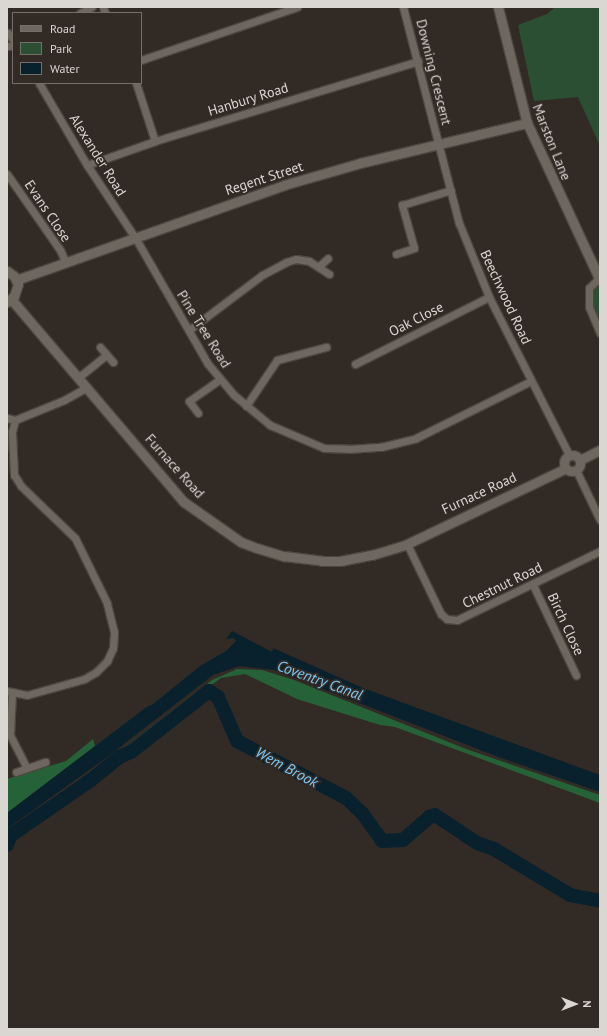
<!DOCTYPE html>
<style>
body{margin:0}
#map{position:relative;width:607px;height:1036px;overflow:hidden;background:#322b25;font-family:"PT Sans",sans-serif}
div>[style]{position:absolute}
[style*='--x']{left:calc(var(--x)*1px);top:calc(var(--y)*1px);width:calc(var(--w)*1px);rotate:calc(var(--a)*1deg)}
.green>*{inset:0;background:#2a4f32}
.forest>*{inset:0;background:#266237}
.water>*{inset:0;background:#09202d}
.river>*{height:14px;margin:-7px;padding:0 7px;transform-origin:7px;border-radius:7px;background:#09202d}
.roads{filter:drop-shadow(1px 0 #4c4641) drop-shadow(-1px 0 #4c4641) drop-shadow(0 1px #4c4641) drop-shadow(0 -1px #4c4641)}
.minor>*{height:7px;margin:-3.5px;padding:0 3.5px;transform-origin:3.5px;border-radius:3.5px;background:#6e6760}
.tertiary>*{height:9px;margin:-4.5px;padding:0 4.5px;transform-origin:4.5px;border-radius:4.5px;background:#6e6760}
.tertiary>.ring{margin:-4.5px;padding:0;box-sizing:content-box;background:none;border:9px solid #6e6760;border-radius:50%}
span{translate:-50% -50%;white-space:nowrap;text-align:center;line-height:1.15;-webkit-text-stroke:3.5px #322b25;paint-order:stroke}
.street-label{font-size:14px;color:#dad6d2}
.water-label{font-size:15px;color:#7cc9f6;font-style:italic}
.frame{position:absolute;inset:0;border:8px solid #dad6d2;pointer-events:none}
.legend{position:absolute;left:12px;top:12px;width:130px;height:72px;box-sizing:border-box;background:#322b25;border:1px solid #756f6a;margin:0;padding:5px 7px;list-style:none;font-size:12px;color:#dad6d2}
.legend li{display:flex;align-items:center;gap:8px;height:20px}
.legend b{width:20px;border:1px solid #756f6a}
.north{position:absolute;left:555px;top:984px;width:40px;height:40px;-webkit-text-stroke:3px #322b25;paint-order:stroke;rotate:90deg;font-size:11px;font-weight:700;line-height:16px;text-align:center;color:#dad6d2}
.north::after{content:'';display:block;margin:auto;width:14px;height:18px;background:#dad6d2;clip-path:polygon(50% 0,100% 100%,50% 72%,0 100%)}
</style>
<div id="map">
<div class="green">
<i style="clip-path:polygon(555px 7px,600px 7px,600px 146px,578px 97px,534px 101px,518px 25px,547px 14px)"></i>
<i style="clip-path:polygon(599px 285px,600px 288px,600px 322px,593px 306px,592px 290px)"></i>
</div>
<div class="forest">
<i style="clip-path:polygon(237px 669px,262px 670px,294px 680px,466px 749px,600px 795px,600px 803px,395px 727px,380px 725px,297px 699px,245px 674px,221px 678px,118px 753px,212px 680px)"></i>
<i style="clip-path:polygon(93px 739px,95px 746px,7px 813px,7px 779px,66px 761px)"></i>
</div>
<div class="water">
<i style="clip-path:polygon(232px 631px,272px 652px,273px 648px,363px 688px,600px 775px,600px 792px,501px 758px,274px 670px,239px 666px,213px 675px,106px 758px,7px 829px,7px 813px,148px 706px,152px 705px,200px 666px,226px 651px,236px 641px,234px 638px,226px 639px)"></i>
</div>
<div class="river">
<i style="--x:7;--y:845;--w:9;--a:-72"></i>
<i style="--x:10;--y:836;--w:98;--a:-34.7"></i>
<i style="--x:91;--y:780;--w:36;--a:-39"></i>
<i style="--x:119;--y:757;--w:13;--a:-23"></i>
<i style="--x:131;--y:752;--w:99;--a:-38"></i>
<i style="--x:209;--y:691;--w:11;--a:34"></i>
<i style="--x:218;--y:697;--w:48;--a:66.6"></i>
<i style="--x:237;--y:741;--w:123;--a:27.6"></i>
<i style="--x:346;--y:798;--w:22;--a:43"></i>
<i style="--x:362;--y:813;--w:34;--a:54"></i>
<i style="--x:382;--y:841;--w:21;--a:-3"></i>
<i style="--x:403;--y:840;--w:35;--a:-41"></i>
<i style="--x:429;--y:817;--w:6;--a:-18"></i>
<i style="--x:435;--y:815;--w:50;--a:33.7"></i>
<i style="--x:477;--y:843;--w:18;--a:19"></i>
<i style="--x:494;--y:849;--w:89;--a:31.2"></i>
<i style="--x:570;--y:895;--w:31;--a:11"></i>
</div>
<div class="roads">
<div class="minor">
<i style="--x:103;--y:7;--w:6;--a:72"></i>
<i style="--x:403;--y:7;--w:223;--a:75.5"></i>
<i style="--x:459;--y:223;--w:80;--a:67.9"></i>
<i style="--x:489;--y:297;--w:177;--a:63.1"></i>
<i style="--x:80;--y:13;--w:13;--a:-27"></i>
<i style="--x:8;--y:33;--w:9;--a:54"></i>
<i style="--x:7;--y:46;--w:6;--a:0"></i>
<i style="--x:141;--y:60;--w:165;--a:-18.8"></i>
<i style="--x:39;--y:83;--w:95;--a:59.7"></i>
<i style="--x:87;--y:165;--w:89;--a:56.5"></i>
<i style="--x:136;--y:239;--w:144;--a:60.1"></i>
<i style="--x:208;--y:364;--w:40;--a:50"></i>
<i style="--x:234;--y:395;--w:47;--a:39.8"></i>
<i style="--x:270;--y:425;--w:59;--a:23.1"></i>
<i style="--x:324;--y:448;--w:25;--a:2"></i>
<i style="--x:349;--y:449;--w:32;--a:-4"></i>
<i style="--x:381;--y:447;--w:36;--a:-14"></i>
<i style="--x:416;--y:438;--w:128;--a:-26.4"></i>
<i style="--x:136;--y:83;--w:61;--a:71.9"></i>
<i style="--x:87;--y:165;--w:72;--a:-19.4"></i>
<i style="--x:155;--y:141;--w:275;--a:-16.9"></i>
<i style="--x:7;--y:174;--w:93;--a:55.1"></i>
<i style="--x:60;--y:250;--w:14;--a:65"></i>
<i style="--x:396;--y:254;--w:19;--a:-18"></i>
<i style="--x:414;--y:248;--w:45;--a:-105.6"></i>
<i style="--x:402;--y:205;--w:51;--a:-17"></i>
<i style="--x:318;--y:267;--w:13;--a:-42"></i>
<i style="--x:599;--y:278;--w:14;--a:135"></i>
<i style="--x:589;--y:288;--w:19;--a:90"></i>
<i style="--x:589;--y:307;--w:28;--a:67"></i>
<i style="--x:189;--y:330;--w:91;--a:-37"></i>
<i style="--x:262;--y:275;--w:27;--a:-28"></i>
<i style="--x:286;--y:262;--w:10;--a:-17"></i>
<i style="--x:296;--y:259;--w:13;--a:9"></i>
<i style="--x:309;--y:261;--w:24;--a:33"></i>
<i style="--x:100;--y:347;--w:20;--a:49"></i>
<i style="--x:355;--y:364;--w:150;--a:-26.6"></i>
<i style="--x:79;--y:377;--w:35;--a:-39"></i>
<i style="--x:246;--y:406;--w:55;--a:-56"></i>
<i style="--x:277;--y:360;--w:51;--a:-14.9"></i>
<i style="--x:198;--y:413;--w:15;--a:-127"></i>
<i style="--x:189;--y:401;--w:38;--a:-35"></i>
<i style="--x:7;--y:418;--w:8;--a:14"></i>
<i style="--x:15;--y:420;--w:53;--a:-22.2"></i>
<i style="--x:64;--y:400;--w:26;--a:-29"></i>
<i style="--x:576;--y:470;--w:55;--a:64.4"></i>
<i style="--x:407;--y:544;--w:78;--a:64.1"></i>
<i style="--x:441;--y:614;--w:8;--a:40"></i>
<i style="--x:447;--y:619;--w:10;--a:6"></i>
<i style="--x:457;--y:620;--w:159;--a:-25.8"></i>
<i style="--x:533;--y:585;--w:100;--a:64.5"></i>
<i style="--x:7;--y:691;--w:20;--a:11"></i>
<i style="--x:27;--y:695;--w:59;--a:-15.7"></i>
<i style="--x:84;--y:679;--w:14;--a:-30"></i>
<i style="--x:96;--y:672;--w:16;--a:-45"></i>
<i style="--x:107;--y:661;--w:14;--a:-65"></i>
<i style="--x:113;--y:648;--w:16;--a:-86"></i>
<i style="--x:114;--y:632;--w:30;--a:-104"></i>
<i style="--x:107;--y:603;--w:72;--a:-116.2"></i>
<i style="--x:75;--y:538;--w:75;--a:-136.1"></i>
<i style="--x:21;--y:486;--w:13;--a:-122"></i>
<i style="--x:14;--y:475;--w:43;--a:-92.7"></i>
<i style="--x:12;--y:432;--w:12;--a:-76"></i>
<i style="--x:12;--y:693;--w:42;--a:92.7"></i>
<i style="--x:10;--y:735;--w:37;--a:63"></i>
<i style="--x:16;--y:772;--w:31;--a:-19"></i>
</div>
<div class="tertiary">
<i style="--x:498;--y:7;--w:120;--a:76"></i>
<i style="--x:527;--y:123;--w:173;--a:65.1"></i>
<i style="--x:7;--y:271;--w:9;--a:36"></i>
<i style="--x:14;--y:276;--w:9;--a:63"></i>
<i style="--x:18;--y:284;--w:13;--a:108"></i>
<i style="--x:14;--y:296;--w:9;--a:139"></i>
<i style="--x:16;--y:280;--w:284;--a:-19.5"></i>
<i style="--x:284;--y:185;--w:79;--a:-16.1"></i>
<i style="--x:360;--y:163;--w:172;--a:-13.5"></i>
<i style="--x:11;--y:299;--w:267;--a:49.6"></i>
<i style="--x:184;--y:502;--w:70;--a:35.1"></i>
<i style="--x:241;--y:542;--w:17;--a:21"></i>
<i style="--x:257;--y:548;--w:28;--a:17"></i>
<i style="--x:284;--y:556;--w:38;--a:7"></i>
<i style="--x:322;--y:561;--w:18;--a:0"></i>
<i style="--x:340;--y:561;--w:33;--a:-11"></i>
<i style="--x:372;--y:555;--w:37;--a:-17"></i>
<i style="--x:407;--y:544;--w:176;--a:-25.5"></i>
<i class="ring" style="left:564px;top:455px;width:7px;height:7px"></i>
<i style="--x:580;--y:460;--w:22;--a:-27"></i>
</div>
</div>
<div class="street-label">
<span style="left:434px;top:72px;rotate:76deg">Downing Crescent</span>
<span style="left:248px;top:99px;rotate:-17deg">Hanbury Road</span>
<span style="left:552px;top:142px;rotate:68deg">Marston Lane</span>
<span style="left:98px;top:155px;rotate:58deg">Alexander Road</span>
<span style="left:264px;top:178px;rotate:-18deg">Regent Street</span>
<span style="left:48px;top:211px;rotate:56deg">Evans Close</span>
<span style="left:506px;top:297px;rotate:65deg">Beechwood Road</span>
<span style="left:416px;top:319px;rotate:-27deg">Oak Close</span>
<span style="left:204px;top:329px;rotate:58deg">Pine Tree Road</span>
<span style="left:175px;top:466px;rotate:48deg">Furnace Road</span>
<span style="left:479px;top:493px;rotate:-25deg">Furnace Road</span>
<span style="left:502px;top:585px;rotate:-26deg">Chestnut Road</span>
<span style="left:566px;top:624px;rotate:65deg">Birch Close</span>
</div>
<div class="water-label">
<span style="left:320px;top:680px;rotate:20deg">Coventry Canal</span>
<span style="left:287px;top:767px;rotate:28deg">Wem Brook</span>
</div>
<div class="frame"></div>
<ul class="legend">
<li><b style="height:5px;background:#6e6760"></b>Road</li>
<li><b style="height:11px;background:#2a4f32"></b>Park</li>
<li><b style="height:11px;background:#09202d"></b>Water</li>
</ul>
<div class="north">N</div>
</div>
